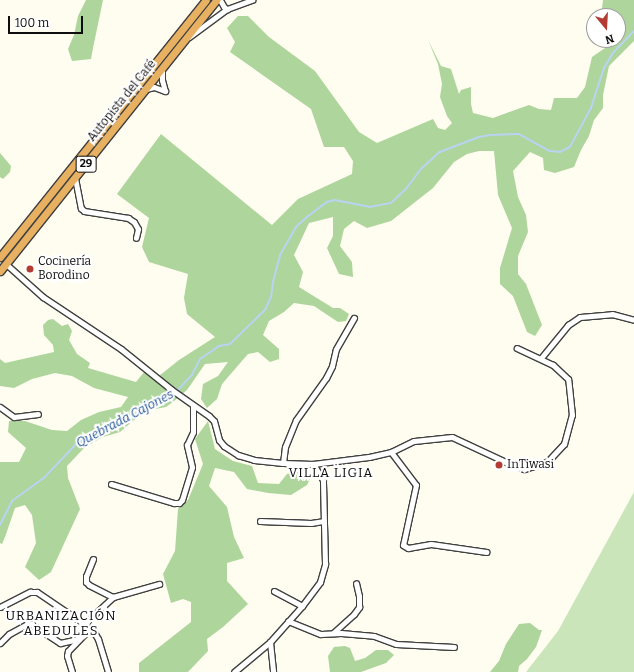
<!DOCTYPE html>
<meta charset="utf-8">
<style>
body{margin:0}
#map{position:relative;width:634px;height:672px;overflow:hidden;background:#fefdef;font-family:Bitter,serif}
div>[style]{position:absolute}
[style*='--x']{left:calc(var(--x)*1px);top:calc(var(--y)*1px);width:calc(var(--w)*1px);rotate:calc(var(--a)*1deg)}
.green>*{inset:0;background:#cbe5bb}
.forest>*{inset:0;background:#aed59c}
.stream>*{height:1.5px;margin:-0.75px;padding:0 0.75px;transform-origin:0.75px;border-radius:0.75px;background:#b8d4f1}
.roads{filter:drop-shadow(1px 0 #404040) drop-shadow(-1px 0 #404040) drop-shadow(0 1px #404040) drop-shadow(0 -1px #404040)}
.minor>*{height:5px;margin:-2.5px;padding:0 2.5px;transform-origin:2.5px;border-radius:2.5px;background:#fff}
.highway>*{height:7px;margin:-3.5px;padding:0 3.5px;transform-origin:3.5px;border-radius:3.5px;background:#e8b162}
.dots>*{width:11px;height:11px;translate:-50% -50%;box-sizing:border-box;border:2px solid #fff;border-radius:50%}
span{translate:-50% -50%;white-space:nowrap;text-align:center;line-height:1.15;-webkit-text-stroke:4px #fff;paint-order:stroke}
.shield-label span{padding:1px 3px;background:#fff;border:1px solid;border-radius:3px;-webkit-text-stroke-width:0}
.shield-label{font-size:11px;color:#0d0d0d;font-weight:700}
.street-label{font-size:12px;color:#0d0d0d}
.poi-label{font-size:12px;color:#0d0d0d}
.left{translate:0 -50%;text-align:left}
.water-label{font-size:13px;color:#215395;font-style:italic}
.neighbourhood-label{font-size:13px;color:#0d0d0d;letter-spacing:1px}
.north{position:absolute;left:586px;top:8px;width:40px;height:40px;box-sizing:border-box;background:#fff;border:1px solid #9e9e9e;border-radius:50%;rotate:162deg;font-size:11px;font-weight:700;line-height:16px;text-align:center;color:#0d0d0d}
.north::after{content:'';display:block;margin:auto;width:14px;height:18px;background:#b23c31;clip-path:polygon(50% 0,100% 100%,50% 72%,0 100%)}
.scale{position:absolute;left:8px;top:16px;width:75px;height:18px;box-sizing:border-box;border:2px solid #0d0d0d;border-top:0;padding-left:5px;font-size:12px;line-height:14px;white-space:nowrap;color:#0d0d0d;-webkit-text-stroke:3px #fff;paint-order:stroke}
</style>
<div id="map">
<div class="green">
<i style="clip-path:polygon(634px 492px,634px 672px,526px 672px,558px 631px)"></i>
</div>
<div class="forest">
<i style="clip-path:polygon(86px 0,103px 0,93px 48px,91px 59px,72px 61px,68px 49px,74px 35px,78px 16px)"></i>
<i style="clip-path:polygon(603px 0,634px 0,634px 41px,609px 66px,603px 95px,603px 108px,594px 120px,589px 136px,581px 150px,574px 167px,555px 173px,544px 170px,543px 158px,530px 152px,513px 171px,518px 197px,526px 215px,528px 232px,518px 256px,518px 274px,526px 284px,542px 325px,535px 336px,527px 332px,513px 296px,500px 284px,500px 268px,512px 228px,498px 195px,494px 151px,479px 151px,467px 154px,454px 162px,433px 188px,391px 221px,367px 228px,354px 221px,344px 229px,340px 246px,352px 262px,353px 277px,339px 274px,327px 248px,333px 236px,333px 217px,309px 223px,294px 255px,303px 272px,299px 287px,333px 308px,340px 308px,349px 314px,346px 321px,338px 322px,314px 306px,294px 303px,284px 312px,269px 321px,263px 335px,279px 349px,279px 359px,270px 362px,258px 352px,248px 354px,222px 384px,217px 399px,207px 408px,201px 399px,203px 384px,218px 376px,228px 362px,205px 364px,187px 390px,174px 401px,166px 407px,150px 410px,134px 420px,120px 432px,103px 437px,85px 447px,67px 466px,68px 478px,80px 509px,51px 572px,39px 580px,25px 567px,36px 543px,32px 515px,25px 505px,15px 508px,5px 537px,2px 544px,0 543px,0 462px,19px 462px,26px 448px,8px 432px,9px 421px,25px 421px,52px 430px,67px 431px,81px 420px,99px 412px,121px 407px,128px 397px,94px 388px,72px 376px,55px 373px,32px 379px,14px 388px,0 386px,0 359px,5px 363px,54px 352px,53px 345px,44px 335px,43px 325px,48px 320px,53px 319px,62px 326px,68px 324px,72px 331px,69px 340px,77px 354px,90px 363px,88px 368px,136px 382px,145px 371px,154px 380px,179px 360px,215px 337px,187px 314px,184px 298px,188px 274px,149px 262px,142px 247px,149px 218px,117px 194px,161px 134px,272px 225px,298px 199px,352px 174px,353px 161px,344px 147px,324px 147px,311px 109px,230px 52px,235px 42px,227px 28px,238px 16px,248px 16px,269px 37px,315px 71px,359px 132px,377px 143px,433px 119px,438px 128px,445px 130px,452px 123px,447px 116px,440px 97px,442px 84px,438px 64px,428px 40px,441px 66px,451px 69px,459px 94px,461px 90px,471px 87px,471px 104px,473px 113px,493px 118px,529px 105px,539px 109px,551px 110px,554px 98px,577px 98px,585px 87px,592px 57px,608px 46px,612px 40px,618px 40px,618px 16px,601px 16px)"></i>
<i style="clip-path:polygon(0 153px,11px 166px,10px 172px,3px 179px,0 177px)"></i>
<i style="clip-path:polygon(208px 421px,215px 449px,233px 461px,252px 466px,258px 483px,279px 484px,287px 474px,301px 471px,310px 479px,307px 485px,291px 495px,268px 493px,247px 489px,234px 472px,215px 468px,209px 486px,227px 507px,234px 537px,244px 558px,227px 563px,227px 581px,248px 604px,223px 627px,207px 639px,208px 651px,188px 672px,139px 672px,139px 663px,191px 622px,191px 602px,183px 599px,171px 603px,163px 574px,175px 551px,178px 509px,188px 500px,203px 464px,195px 439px)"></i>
<i style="clip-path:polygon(530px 623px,539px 630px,542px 630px,536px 647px,527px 659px,519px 666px,518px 672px,490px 672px,499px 661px,506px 644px,519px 624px)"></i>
<i style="clip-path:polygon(345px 646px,350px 648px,355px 661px,365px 658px,376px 650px,388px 650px,394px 655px,386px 663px,361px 672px,330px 672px,328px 656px,334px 647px)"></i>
</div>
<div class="stream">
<i style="--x:177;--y:391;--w:22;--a:-47"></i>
<i style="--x:192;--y:375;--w:18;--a:-63"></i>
<i style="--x:200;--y:359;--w:23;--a:-34"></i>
<i style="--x:219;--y:346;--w:11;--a:-10"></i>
<i style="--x:230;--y:344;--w:49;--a:-44.2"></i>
<i style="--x:265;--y:310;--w:14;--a:-65"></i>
<i style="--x:271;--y:297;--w:15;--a:-82"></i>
<i style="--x:273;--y:282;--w:28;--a:-75"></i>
<i style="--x:280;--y:255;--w:32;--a:-60"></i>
<i style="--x:296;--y:227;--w:15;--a:-42"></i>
<i style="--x:307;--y:217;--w:25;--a:-37"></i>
<i style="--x:327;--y:202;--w:8;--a:-14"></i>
<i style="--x:335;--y:200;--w:36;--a:11"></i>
<i style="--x:370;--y:207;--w:21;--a:-11"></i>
<i style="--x:391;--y:203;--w:21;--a:-43"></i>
<i style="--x:406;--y:189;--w:26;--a:-53"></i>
<i style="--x:422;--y:168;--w:24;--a:-42"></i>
<i style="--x:440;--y:152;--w:42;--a:-21"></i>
<i style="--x:479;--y:137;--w:11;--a:-10"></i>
<i style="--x:490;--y:135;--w:29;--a:-2"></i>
<i style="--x:519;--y:134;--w:35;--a:29"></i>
<i style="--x:550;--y:151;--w:10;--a:6"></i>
<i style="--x:560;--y:152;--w:11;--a:-27"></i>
<i style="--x:570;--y:147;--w:44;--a:-61.7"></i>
<i style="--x:591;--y:108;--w:42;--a:-72"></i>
<i style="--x:604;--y:68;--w:17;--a:-59"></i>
<i style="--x:613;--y:53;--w:30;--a:-46"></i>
<i style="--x:0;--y:525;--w:27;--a:-63"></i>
<i style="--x:12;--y:501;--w:39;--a:-36"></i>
<i style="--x:44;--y:478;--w:50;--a:-46.6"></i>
<i style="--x:78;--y:442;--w:38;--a:-22"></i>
<i style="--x:113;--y:428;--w:49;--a:-32.4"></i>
<i style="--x:154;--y:402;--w:16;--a:-14"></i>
<i style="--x:170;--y:398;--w:6;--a:-45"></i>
</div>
<div class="roads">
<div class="minor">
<i style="--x:220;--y:0;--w:8;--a:60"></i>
<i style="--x:224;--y:7;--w:4;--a:34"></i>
<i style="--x:189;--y:37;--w:47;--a:-36.4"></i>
<i style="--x:227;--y:9;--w:27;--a:-20"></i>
<i style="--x:162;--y:69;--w:11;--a:90"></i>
<i style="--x:162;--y:80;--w:11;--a:75"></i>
<i style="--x:146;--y:89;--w:8;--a:-14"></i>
<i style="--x:154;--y:87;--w:12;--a:20"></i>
<i style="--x:75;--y:178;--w:31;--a:79"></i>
<i style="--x:81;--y:208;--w:4;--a:45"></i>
<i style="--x:84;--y:211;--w:45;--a:9"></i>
<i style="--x:128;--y:218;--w:7;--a:34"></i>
<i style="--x:134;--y:222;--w:8;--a:60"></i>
<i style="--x:138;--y:229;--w:9;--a:103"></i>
<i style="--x:6;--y:264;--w:50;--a:41.7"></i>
<i style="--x:43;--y:297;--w:94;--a:33.7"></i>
<i style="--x:121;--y:349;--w:65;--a:38.8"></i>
<i style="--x:172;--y:390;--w:45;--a:35.1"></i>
<i style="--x:209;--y:416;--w:7;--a:45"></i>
<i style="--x:214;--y:421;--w:20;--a:75"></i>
<i style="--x:219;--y:440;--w:8;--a:50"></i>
<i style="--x:224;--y:446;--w:17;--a:33"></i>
<i style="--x:238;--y:455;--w:17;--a:17"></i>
<i style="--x:254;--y:460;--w:29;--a:6"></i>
<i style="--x:283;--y:463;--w:30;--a:2"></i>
<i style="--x:313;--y:464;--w:56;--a:-7.1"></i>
<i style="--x:369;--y:457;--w:23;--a:-13"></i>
<i style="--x:391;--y:452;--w:25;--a:-26"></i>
<i style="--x:414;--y:441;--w:38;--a:-6"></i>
<i style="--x:452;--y:437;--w:64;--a:25"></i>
<i style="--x:510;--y:464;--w:15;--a:20"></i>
<i style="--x:524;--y:469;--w:24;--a:-17"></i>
<i style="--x:547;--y:462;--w:25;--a:-47"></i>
<i style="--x:564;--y:444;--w:30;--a:-75"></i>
<i style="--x:572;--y:415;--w:36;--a:-96"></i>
<i style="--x:568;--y:379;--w:21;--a:-137"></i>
<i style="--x:553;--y:365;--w:40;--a:-155"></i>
<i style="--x:541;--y:358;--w:43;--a:-50.7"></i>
<i style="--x:568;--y:325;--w:14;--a:-34"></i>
<i style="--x:580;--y:317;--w:32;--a:-5"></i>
<i style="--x:612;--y:314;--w:23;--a:15"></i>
<i style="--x:0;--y:407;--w:17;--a:36"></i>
<i style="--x:14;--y:417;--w:24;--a:-7"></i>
<i style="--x:391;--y:452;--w:41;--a:52.9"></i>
<i style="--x:416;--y:485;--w:61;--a:102.2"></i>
<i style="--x:403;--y:545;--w:6;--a:31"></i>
<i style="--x:408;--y:548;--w:23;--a:-10"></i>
<i style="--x:431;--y:544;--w:56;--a:8.3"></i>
<i style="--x:283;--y:463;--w:16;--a:-83"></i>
<i style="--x:285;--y:447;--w:29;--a:-68"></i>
<i style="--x:296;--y:420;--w:52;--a:-54.5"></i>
<i style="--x:326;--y:378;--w:13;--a:-63"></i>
<i style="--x:332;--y:366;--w:17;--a:-77"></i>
<i style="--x:336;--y:349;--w:36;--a:-60"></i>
<i style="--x:111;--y:484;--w:66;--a:16.8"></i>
<i style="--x:174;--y:503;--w:5;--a:0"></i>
<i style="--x:179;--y:503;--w:4;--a:-45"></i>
<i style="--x:182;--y:500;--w:34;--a:-73"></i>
<i style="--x:192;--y:467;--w:23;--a:-103"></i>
<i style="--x:187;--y:445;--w:14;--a:-65"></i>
<i style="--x:193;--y:432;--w:26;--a:-90"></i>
<i style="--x:260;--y:521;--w:51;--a:2.2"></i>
<i style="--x:311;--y:523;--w:12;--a:-9"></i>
<i style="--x:93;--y:559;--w:18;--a:112"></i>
<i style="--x:86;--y:576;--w:6;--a:90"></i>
<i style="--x:86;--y:582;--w:4;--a:45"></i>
<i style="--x:89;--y:585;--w:27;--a:27"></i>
<i style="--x:274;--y:591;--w:32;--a:28"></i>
<i style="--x:0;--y:607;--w:34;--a:-27"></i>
<i style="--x:30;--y:592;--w:7;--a:0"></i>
<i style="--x:37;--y:592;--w:57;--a:34.2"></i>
<i style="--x:84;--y:624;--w:15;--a:42"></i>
<i style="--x:95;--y:634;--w:6;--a:59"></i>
<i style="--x:98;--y:639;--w:34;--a:73"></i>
<i style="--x:288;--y:621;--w:35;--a:22"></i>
<i style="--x:321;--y:634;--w:20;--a:-3"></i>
<i style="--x:341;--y:633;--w:33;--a:5"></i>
<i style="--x:374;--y:636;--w:23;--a:20"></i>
<i style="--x:396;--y:644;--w:58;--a:3"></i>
<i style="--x:84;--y:624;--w:40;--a:-43"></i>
<i style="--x:113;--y:597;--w:48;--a:-15.8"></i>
<i style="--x:333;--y:633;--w:28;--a:-42"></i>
<i style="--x:354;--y:614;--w:9;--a:-54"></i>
<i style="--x:359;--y:607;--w:11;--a:-90"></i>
<i style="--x:359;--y:596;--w:13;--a:-103"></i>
<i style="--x:270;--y:642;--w:30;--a:84"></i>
<i style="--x:0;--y:643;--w:13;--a:-45"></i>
<i style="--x:9;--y:634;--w:21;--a:-29"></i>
<i style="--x:27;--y:624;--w:4;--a:0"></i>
<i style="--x:31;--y:624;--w:35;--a:33"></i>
<i style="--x:60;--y:643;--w:19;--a:-12"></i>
<i style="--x:72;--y:672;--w:17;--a:-107"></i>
<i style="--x:67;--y:656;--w:5;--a:-79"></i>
<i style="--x:68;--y:651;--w:30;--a:-46"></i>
<i style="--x:234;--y:672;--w:47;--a:-39.8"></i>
<i style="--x:270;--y:642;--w:48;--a:-48.4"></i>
<i style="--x:302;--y:606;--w:30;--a:-53"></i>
<i style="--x:320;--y:582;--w:19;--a:-74"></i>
<i style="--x:325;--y:564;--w:84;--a:-91.4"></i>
<i style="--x:323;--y:480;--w:19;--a:-122"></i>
</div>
<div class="highway">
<i style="--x:0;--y:257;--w:329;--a:-51.3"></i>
<i style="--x:0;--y:271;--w:347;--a:-51.4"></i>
</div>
</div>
<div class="dots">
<i style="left:30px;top:269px;background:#b23c31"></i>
<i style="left:499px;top:465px;background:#b23c31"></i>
</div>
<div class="shield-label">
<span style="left:86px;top:164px">29</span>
</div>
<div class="street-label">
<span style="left:122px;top:101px;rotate:-51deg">Autopista del Café</span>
</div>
<div class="poi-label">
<span class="left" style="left:38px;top:269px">Cocinería<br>Borodino</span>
<span class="left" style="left:507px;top:465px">InTiwasi</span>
</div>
<div class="water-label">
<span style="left:125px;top:419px;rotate:-28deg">Quebrada Cajones</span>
</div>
<div class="neighbourhood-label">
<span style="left:331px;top:473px">VILLA LIGIA</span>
<span style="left:61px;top:624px">URBANIZACIÓN<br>ABEDULES</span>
</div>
<div class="north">N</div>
<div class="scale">100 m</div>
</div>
